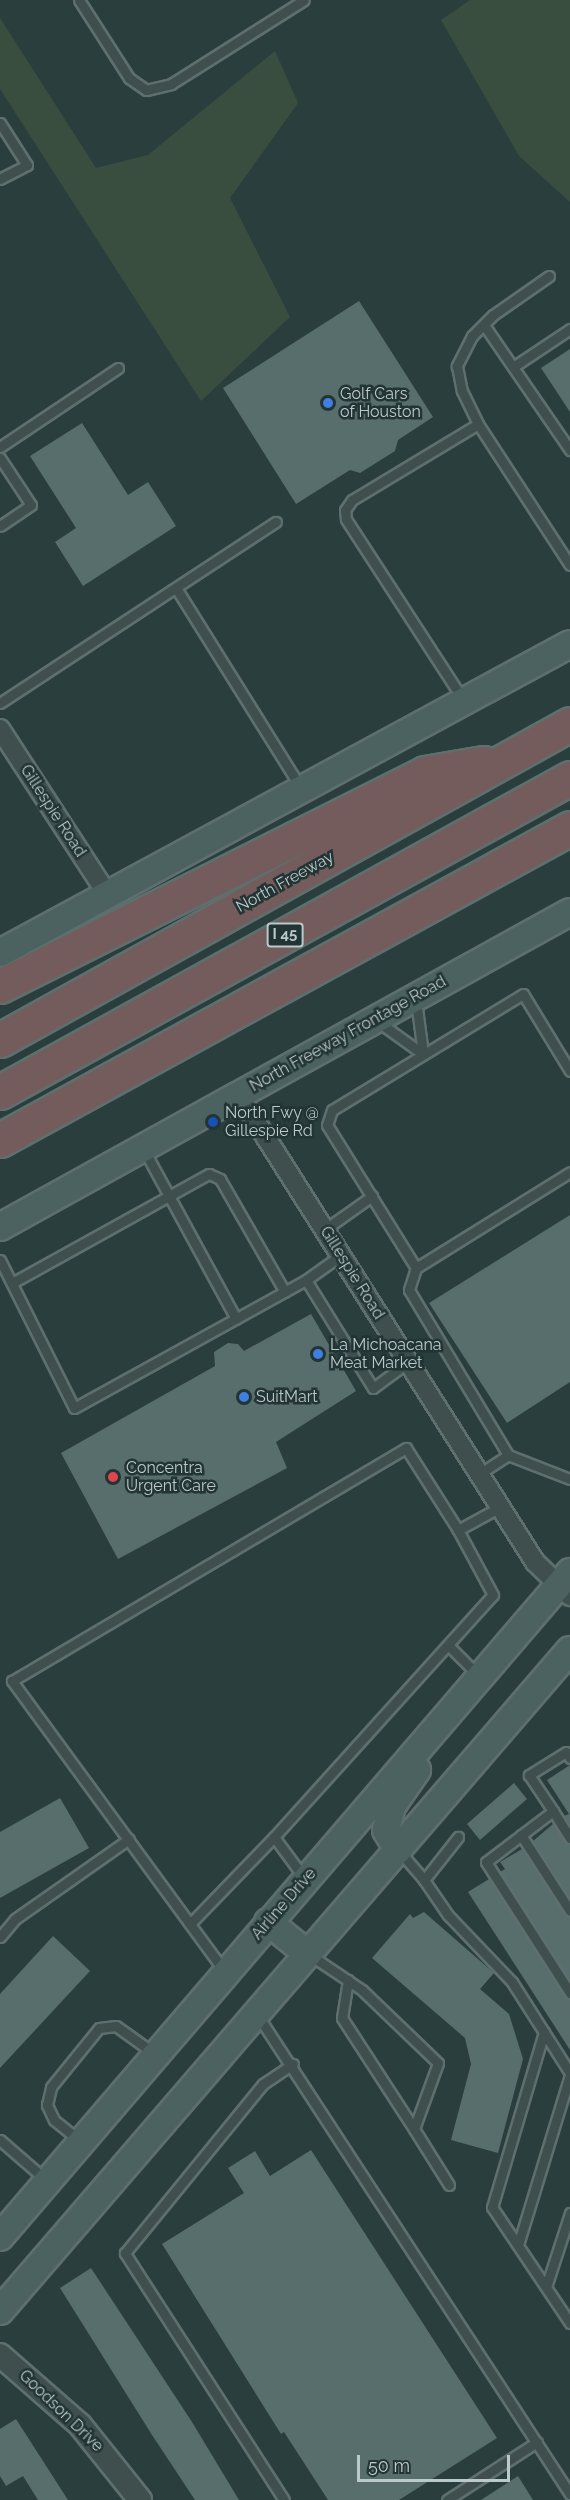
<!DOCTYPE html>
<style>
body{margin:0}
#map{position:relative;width:570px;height:2500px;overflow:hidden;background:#2a3f3d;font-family:Raleway,sans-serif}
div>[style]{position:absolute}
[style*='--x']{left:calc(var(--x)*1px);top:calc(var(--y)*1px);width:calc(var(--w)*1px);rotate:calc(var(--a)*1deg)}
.green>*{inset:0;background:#3a4e3f}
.building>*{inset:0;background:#586e6c}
.roads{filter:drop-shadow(2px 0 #5e6f6e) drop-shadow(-2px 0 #5e6f6e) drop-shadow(0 2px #5e6f6e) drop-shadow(0 -2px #5e6f6e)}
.service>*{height:9px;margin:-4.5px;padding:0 4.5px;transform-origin:4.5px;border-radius:4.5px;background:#3e4f4e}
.minor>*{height:18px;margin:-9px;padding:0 9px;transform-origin:9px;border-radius:9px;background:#3e4f4e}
.tertiary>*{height:22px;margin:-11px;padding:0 11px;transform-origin:11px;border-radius:11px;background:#3e4f4e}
.secondary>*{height:26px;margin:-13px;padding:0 13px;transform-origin:13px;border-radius:13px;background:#4c6261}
.motorway>*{height:33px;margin:-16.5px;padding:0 16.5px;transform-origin:16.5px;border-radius:16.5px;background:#745c5d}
.dots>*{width:16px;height:16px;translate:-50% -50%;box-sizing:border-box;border:3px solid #223433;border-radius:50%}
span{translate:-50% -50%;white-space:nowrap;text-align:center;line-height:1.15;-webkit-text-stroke:5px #223433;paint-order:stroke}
.shield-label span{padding:2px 4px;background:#223433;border:2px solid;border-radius:4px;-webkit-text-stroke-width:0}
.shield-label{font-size:15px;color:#bac9c9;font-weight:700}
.poi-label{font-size:16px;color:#bac9c9}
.left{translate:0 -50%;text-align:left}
.street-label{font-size:16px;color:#bac9c9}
.scale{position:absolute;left:357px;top:2455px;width:153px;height:27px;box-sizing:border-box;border:3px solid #bac9c9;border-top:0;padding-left:8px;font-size:18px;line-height:21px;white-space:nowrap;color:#bac9c9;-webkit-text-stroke:4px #223433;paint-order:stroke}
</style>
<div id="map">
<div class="green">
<i style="clip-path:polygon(470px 0,570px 0,570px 202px,519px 156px,441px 20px)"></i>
<i style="clip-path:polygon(0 18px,96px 168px,148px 155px,275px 51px,298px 103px,230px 198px,290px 317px,201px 401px,0 89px)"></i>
</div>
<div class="building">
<i style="clip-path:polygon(359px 301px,433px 417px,398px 440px,395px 451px,360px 473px,350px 470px,296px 504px,223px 388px)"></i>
<i style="clip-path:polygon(570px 349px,570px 412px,541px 368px)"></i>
<i style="clip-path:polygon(82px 423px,128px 495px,148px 482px,176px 526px,83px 586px,55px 542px,76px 528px,30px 456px)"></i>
<i style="clip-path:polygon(570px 1215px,570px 1382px,507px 1423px,429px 1303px)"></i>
<i style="clip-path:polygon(311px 1314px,356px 1391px,276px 1442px,287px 1468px,118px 1559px,61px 1453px,215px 1366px,214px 1352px,228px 1343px,238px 1344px,244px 1351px)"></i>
<i style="clip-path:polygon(570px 1765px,570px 1825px,564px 1816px,569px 1814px,547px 1780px)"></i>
<i style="clip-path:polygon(514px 1783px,527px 1799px,480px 1840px,467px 1824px)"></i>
<i style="clip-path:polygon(60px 1798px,89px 1848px,0 1898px,0 1832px)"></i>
<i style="clip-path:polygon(553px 1824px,570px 1845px,570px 1899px,533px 1841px)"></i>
<i style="clip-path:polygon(522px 1849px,570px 1918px,570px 1980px,500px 1872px,505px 1869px,500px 1862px)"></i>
<i style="clip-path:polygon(489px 1879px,570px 2000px,570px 2050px,468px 1892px)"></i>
<i style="clip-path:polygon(424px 1912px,494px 1973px,480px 1989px,509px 2014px,523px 2059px,498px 2153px,451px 2140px,471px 2064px,465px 2038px,372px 1958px,410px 1914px,413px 1918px)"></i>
<i style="clip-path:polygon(53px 1936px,90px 1971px,0 2068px,0 1994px)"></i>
<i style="clip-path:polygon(311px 2150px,497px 2438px,399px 2500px,328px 2500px,284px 2432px,281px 2434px,162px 2244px,244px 2193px,228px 2168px,255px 2151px,270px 2176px)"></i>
<i style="clip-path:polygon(91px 2268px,192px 2422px,239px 2500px,195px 2500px,152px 2435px,60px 2288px)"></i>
<i style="clip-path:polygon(16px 2419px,68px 2500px,38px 2500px,23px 2476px,6px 2486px,0 2476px,0 2429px)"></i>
<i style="clip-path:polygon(518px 2476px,533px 2500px,481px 2500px)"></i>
</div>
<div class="roads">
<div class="service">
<i style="--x:79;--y:0;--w:93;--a:57.3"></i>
<i style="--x:129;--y:78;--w:21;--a:35"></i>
<i style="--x:146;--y:90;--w:26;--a:-13"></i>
<i style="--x:171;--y:84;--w:157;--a:-32.3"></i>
<i style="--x:0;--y:123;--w:50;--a:57.3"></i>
<i style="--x:27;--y:165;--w:30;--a:153"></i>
<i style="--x:549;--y:276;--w:68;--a:145.1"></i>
<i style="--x:493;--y:315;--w:30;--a:135"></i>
<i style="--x:472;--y:336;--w:34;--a:117"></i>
<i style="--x:457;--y:366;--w:25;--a:79"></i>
<i style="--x:462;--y:391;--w:37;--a:64"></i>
<i style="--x:478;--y:424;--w:168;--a:56.9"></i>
<i style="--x:484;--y:325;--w:152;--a:55.5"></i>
<i style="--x:513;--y:367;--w:69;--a:-33.7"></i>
<i style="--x:0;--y:447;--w:142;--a:-33.8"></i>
<i style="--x:0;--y:458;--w:56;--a:56.6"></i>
<i style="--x:31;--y:505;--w:37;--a:146"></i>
<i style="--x:176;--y:588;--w:236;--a:58"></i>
<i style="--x:464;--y:701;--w:217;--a:-123"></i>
<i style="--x:346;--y:519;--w:9;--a:-96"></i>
<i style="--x:345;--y:510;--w:12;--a:-55"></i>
<i style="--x:352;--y:500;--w:147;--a:-31.1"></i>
<i style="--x:0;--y:703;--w:330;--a:-33.3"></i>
<i style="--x:416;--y:1000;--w:54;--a:82.6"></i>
<i style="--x:377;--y:1021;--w:57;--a:35.7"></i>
<i style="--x:570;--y:1071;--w:90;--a:-121.4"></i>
<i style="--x:523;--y:994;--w:223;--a:148.7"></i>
<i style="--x:332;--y:1110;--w:16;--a:108"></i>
<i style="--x:327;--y:1125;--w:168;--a:58.1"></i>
<i style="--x:416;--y:1268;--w:23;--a:108"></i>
<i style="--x:409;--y:1290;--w:192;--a:59"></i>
<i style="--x:508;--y:1455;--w:66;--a:21.2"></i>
<i style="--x:144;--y:1150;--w:192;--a:61.4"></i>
<i style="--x:324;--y:1230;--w:59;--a:-35.3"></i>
<i style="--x:341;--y:1255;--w:43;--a:144.5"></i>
<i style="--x:306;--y:1280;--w:127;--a:58.2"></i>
<i style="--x:373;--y:1388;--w:44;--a:-36.6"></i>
<i style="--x:0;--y:1260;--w:165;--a:63.4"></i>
<i style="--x:74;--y:1408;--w:265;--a:-28.9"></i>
<i style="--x:416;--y:1268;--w:181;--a:-31.9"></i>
<i style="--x:12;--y:1283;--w:225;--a:-29"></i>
<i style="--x:209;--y:1174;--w:12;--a:24"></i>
<i style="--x:220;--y:1179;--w:130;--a:60.1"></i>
<i style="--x:479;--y:1474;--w:35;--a:-33"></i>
<i style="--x:448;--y:1645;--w:42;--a:45"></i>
<i style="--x:570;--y:1758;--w:7;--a:-124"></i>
<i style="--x:566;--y:1752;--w:44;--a:148.1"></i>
<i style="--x:529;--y:1775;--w:43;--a:56.3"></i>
<i style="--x:553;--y:1811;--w:84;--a:142.7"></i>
<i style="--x:486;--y:1862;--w:156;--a:57.3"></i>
<i style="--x:553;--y:1811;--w:32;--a:58"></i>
<i style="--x:521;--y:1835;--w:90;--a:57.2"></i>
<i style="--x:400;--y:1852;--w:37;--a:49"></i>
<i style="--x:424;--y:1880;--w:55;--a:-51.7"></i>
<i style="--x:305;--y:1879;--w:52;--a:-126.4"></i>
<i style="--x:274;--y:1837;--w:326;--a:-47.9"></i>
<i style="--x:493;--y:1595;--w:74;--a:-118.3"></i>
<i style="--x:424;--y:1880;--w:42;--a:55.6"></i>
<i style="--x:448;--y:1915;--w:93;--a:46.3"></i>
<i style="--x:512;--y:1982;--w:108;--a:57.5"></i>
<i style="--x:190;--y:1924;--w:121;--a:-46"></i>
<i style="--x:0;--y:1937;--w:23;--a:-50"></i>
<i style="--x:15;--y:1919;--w:139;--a:-35.1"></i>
<i style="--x:310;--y:1955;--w:63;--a:33.9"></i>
<i style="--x:362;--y:1990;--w:105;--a:43.8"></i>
<i style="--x:438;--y:2063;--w:70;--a:110"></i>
<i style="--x:414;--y:2129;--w:66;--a:58"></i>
<i style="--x:225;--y:1972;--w:361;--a:-126.2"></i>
<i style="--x:12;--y:1681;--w:458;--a:-30.6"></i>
<i style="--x:406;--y:1448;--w:97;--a:57.6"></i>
<i style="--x:458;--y:1530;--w:48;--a:-28.7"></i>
<i style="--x:348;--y:1980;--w:38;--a:99"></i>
<i style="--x:342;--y:2018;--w:132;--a:57"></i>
<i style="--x:258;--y:2016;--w:571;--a:56.87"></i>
<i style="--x:544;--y:2032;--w:183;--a:106.5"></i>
<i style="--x:492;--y:2207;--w:140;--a:56.1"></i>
<i style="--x:0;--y:2140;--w:61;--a:41"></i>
<i style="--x:80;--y:2141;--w:33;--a:-141"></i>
<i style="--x:54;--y:2120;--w:17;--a:-115"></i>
<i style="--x:47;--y:2105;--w:18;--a:-77"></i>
<i style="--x:51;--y:2087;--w:76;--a:-50.9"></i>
<i style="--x:99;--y:2028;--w:17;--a:-7"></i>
<i style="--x:116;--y:2026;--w:48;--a:35.7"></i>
<i style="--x:518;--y:2245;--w:178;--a:-73"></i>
<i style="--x:546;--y:2287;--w:78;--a:-72"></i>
<i style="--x:284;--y:2500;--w:294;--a:-122.8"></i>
<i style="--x:125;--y:2253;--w:218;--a:-50.8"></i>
<i style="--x:263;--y:2084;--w:36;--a:-34"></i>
<i style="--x:447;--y:2500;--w:107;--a:-32.8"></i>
</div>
<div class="minor">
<i style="--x:0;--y:729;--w:197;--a:57"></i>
<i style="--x:239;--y:1095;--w:553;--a:57.63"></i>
<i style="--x:535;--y:1562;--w:49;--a:44.2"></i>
</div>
<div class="tertiary">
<i style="--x:0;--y:2355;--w:106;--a:41.2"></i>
<i style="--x:80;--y:2425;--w:96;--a:51.3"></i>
</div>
<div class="secondary">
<i style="--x:0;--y:953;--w:648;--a:-28.46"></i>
<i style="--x:0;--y:1227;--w:651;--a:-28.93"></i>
<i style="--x:398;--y:1850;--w:23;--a:-121"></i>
<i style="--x:386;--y:1830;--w:25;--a:-76"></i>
<i style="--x:392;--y:1806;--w:44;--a:-55.2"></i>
<i style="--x:268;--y:1922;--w:51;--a:38.7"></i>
<i style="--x:0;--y:2237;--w:876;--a:-49.4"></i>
<i style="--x:0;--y:2311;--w:873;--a:-49.23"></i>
</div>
<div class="motorway">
<i style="--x:0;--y:986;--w:475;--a:-26.6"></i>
<i style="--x:425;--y:773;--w:59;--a:-9.8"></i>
<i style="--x:0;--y:1040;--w:652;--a:-29"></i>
<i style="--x:0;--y:1092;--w:651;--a:-28.85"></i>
<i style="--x:0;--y:1140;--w:650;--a:-28.69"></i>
</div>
</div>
<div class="dots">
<i style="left:328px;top:403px;background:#3f7fe0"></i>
<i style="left:213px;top:1122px;background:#1a4fb4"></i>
<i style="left:318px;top:1354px;background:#3f7fe0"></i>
<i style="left:244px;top:1397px;background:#3f7fe0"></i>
<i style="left:113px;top:1477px;background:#e0444e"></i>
</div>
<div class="shield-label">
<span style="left:285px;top:935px">I 45</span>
</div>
<div class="poi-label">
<span class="left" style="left:340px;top:403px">Golf Cars<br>of Houston</span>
<span class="left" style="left:225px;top:1122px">North Fwy @<br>Gillespie Rd</span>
<span class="left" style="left:330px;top:1354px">La Michoacana<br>Meat Market</span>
<span class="left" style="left:256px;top:1397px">SuitMart</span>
<span class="left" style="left:126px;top:1477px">Concentra<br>Urgent Care</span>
</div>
<div class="street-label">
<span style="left:53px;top:811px;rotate:57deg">Gillespie Road</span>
<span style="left:285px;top:882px;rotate:-29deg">North Freeway</span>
<span style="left:348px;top:1034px;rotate:-29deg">North Freeway Frontage Road</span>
<span style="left:352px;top:1273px;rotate:58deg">Gillespie Road</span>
<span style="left:284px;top:1904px;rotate:-49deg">Airline Drive</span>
<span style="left:61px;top:2411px;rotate:44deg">Goodson Drive</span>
</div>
<div class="scale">50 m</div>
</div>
